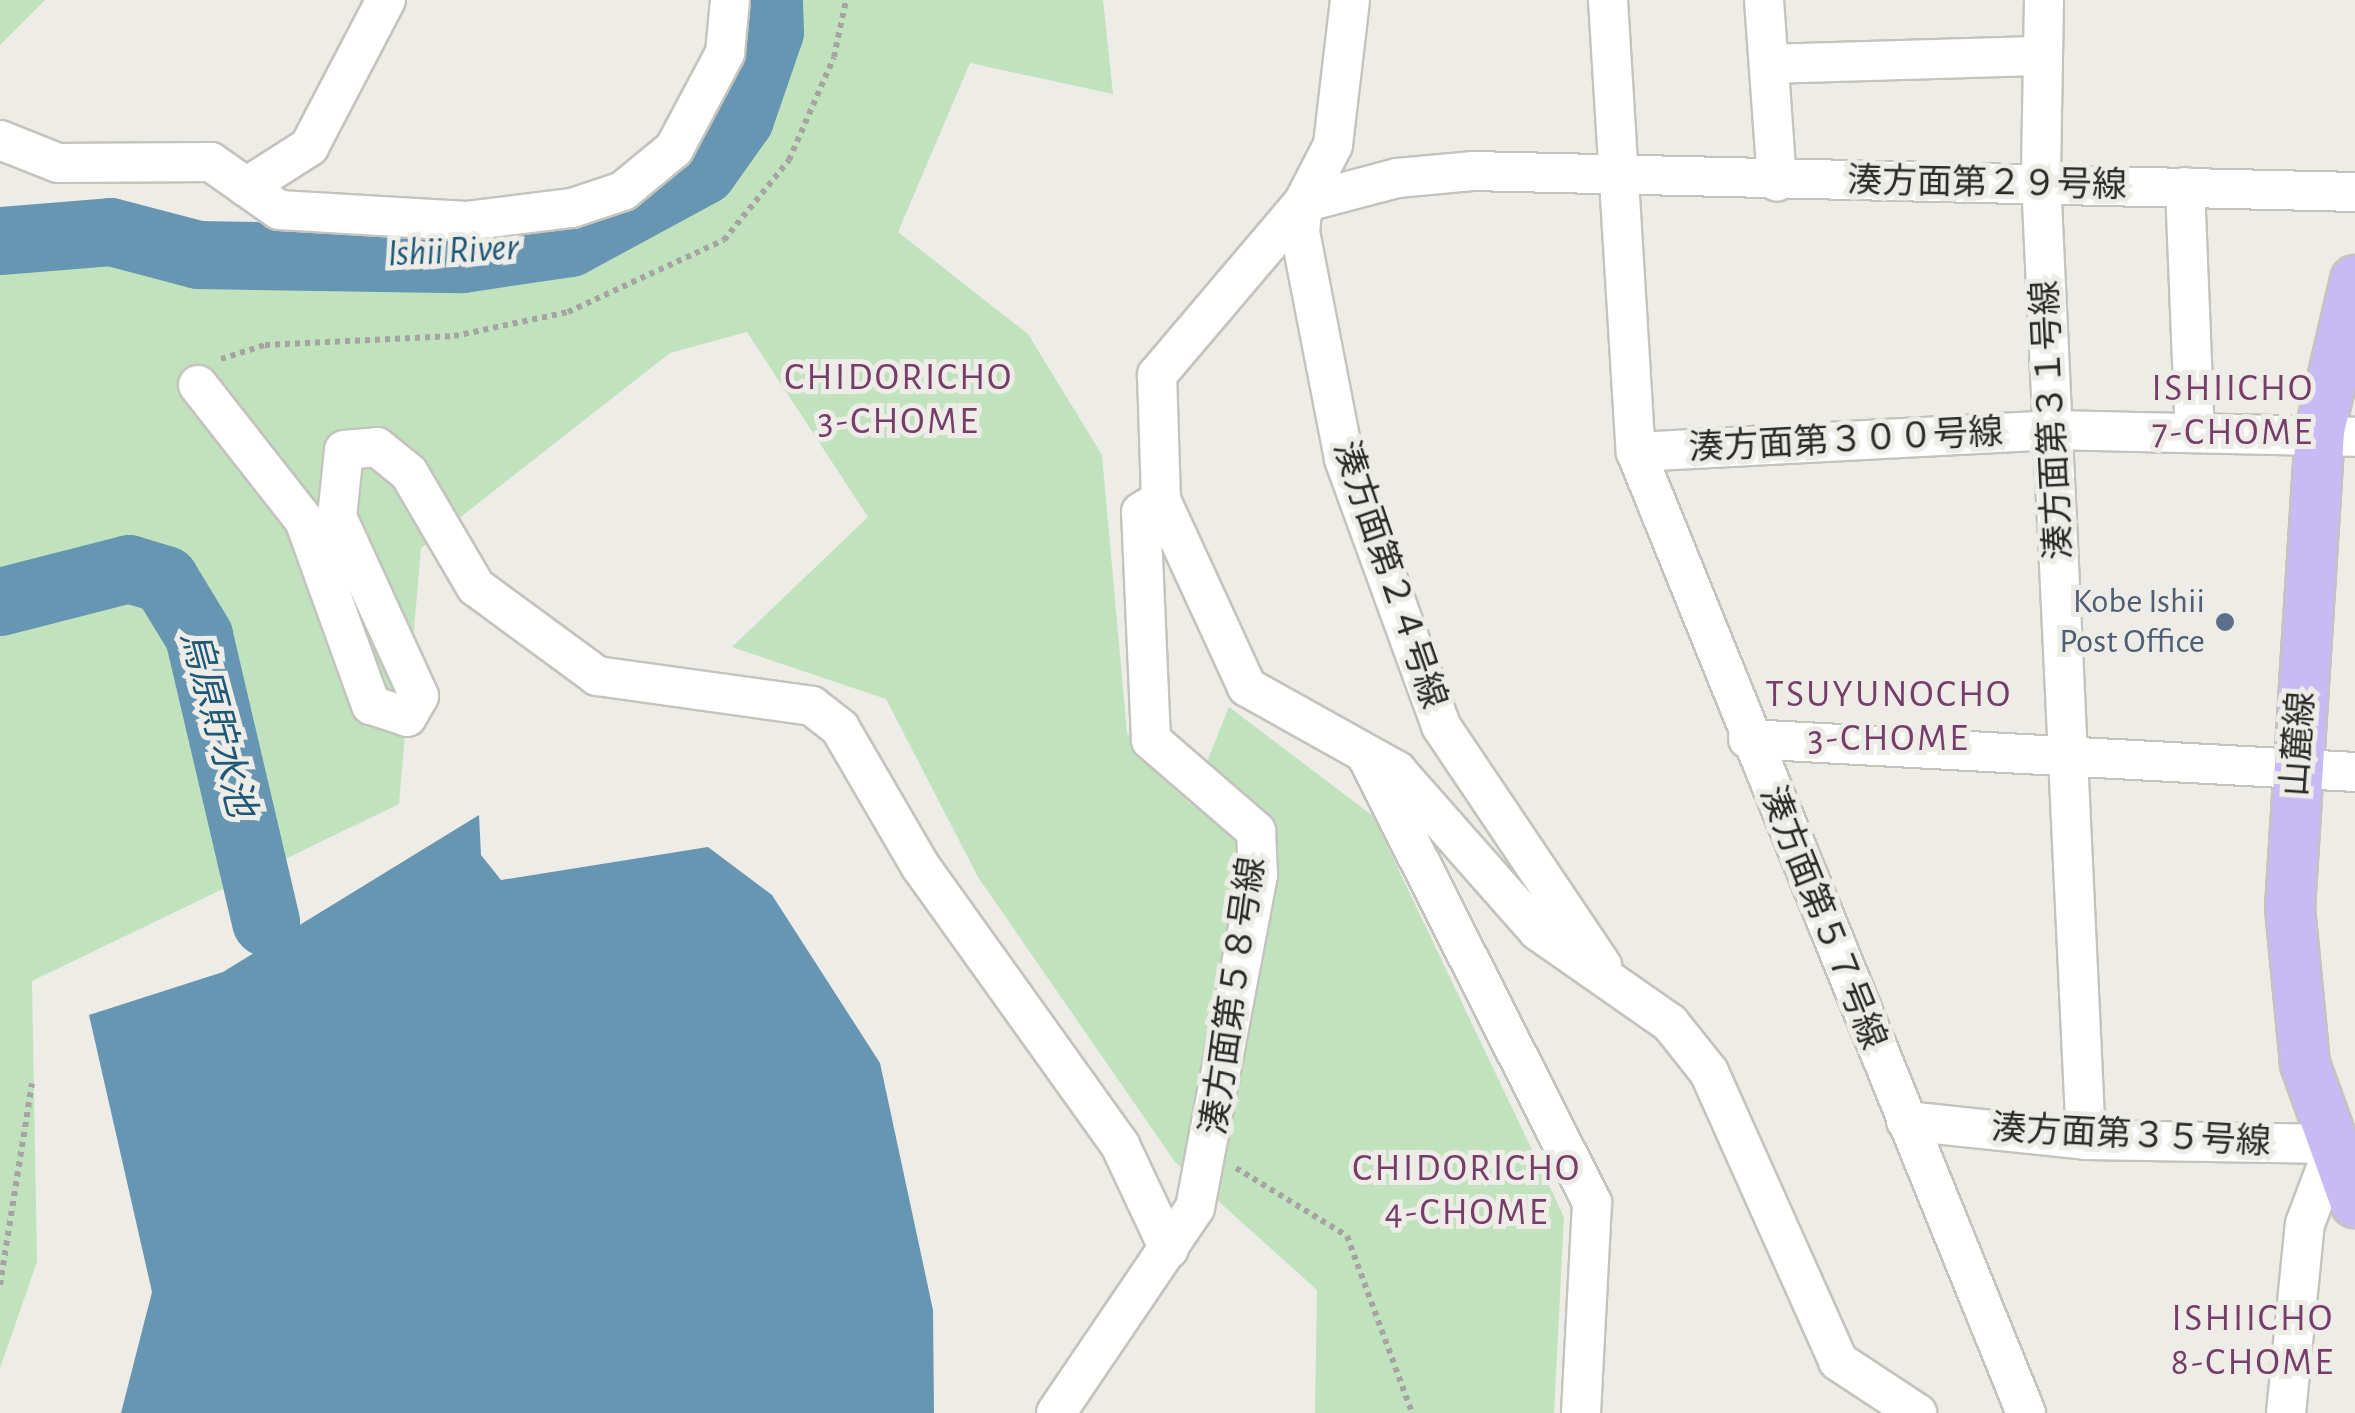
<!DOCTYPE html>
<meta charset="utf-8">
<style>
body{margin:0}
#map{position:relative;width:2355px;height:1413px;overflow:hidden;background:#edece6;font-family:"Alegreya Sans","Noto Sans JP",sans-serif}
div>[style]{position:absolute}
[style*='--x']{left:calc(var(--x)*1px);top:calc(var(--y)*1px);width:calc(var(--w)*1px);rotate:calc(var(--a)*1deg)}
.green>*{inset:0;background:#c0e3be}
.water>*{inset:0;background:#6696b1}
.river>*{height:68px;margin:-34px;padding:0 34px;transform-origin:34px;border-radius:34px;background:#6696b1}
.path>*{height:6px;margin-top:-3px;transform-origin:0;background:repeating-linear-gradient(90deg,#a5a4a0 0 5px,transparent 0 10px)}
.roads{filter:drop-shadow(2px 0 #c4c3bd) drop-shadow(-2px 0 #c4c3bd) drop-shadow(0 2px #c4c3bd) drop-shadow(0 -2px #c4c3bd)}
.minor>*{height:38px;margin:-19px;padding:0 19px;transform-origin:19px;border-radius:19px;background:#fff}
.major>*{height:48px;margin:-24px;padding:0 24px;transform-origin:24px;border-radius:24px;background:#c8baf5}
.dots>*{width:28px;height:28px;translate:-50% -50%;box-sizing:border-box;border:5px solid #edece6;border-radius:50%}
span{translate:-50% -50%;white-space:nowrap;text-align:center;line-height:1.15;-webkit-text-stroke:10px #edece6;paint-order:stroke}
.street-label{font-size:35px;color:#2a2a28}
.service-label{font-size:35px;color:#4e5e75}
.right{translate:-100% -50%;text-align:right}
.water-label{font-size:38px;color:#1d5876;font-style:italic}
.neighbourhood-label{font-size:38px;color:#763d6a;letter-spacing:2.5px}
</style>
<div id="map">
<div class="green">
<i style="clip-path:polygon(0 0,45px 0,0 45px)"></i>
<i style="clip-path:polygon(789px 0,1103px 0,1113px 94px,970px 63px,898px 232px,1028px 334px,1102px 455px,1127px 733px,1190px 804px,1229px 707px,1373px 816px,1564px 1217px,1554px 1413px,1315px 1413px,1317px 1290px,1175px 1162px,978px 877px,886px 699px,732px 647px,868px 517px,747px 332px,670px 353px,421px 548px,399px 804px,32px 981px,37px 1262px,0 1368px,0 211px,66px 240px,332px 289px,569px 245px,704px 173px,786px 31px)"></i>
</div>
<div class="water">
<i style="clip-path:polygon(479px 815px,481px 855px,501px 880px,708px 847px,772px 895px,880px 1063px,933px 1310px,934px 1413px,121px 1413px,152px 1292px,89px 1015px,223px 972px)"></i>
</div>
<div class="river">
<i style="--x:0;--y:241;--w:111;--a:-4.6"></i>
<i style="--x:111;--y:232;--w:90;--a:14.8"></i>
<i style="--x:198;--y:255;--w:264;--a:0.9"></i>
<i style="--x:462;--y:259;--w:109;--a:-8.4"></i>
<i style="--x:570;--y:243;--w:151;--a:-28.4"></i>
<i style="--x:703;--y:171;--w:64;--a:-54.6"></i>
<i style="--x:740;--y:119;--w:92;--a:-71"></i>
<i style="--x:770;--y:32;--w:32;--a:-92"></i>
<i style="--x:0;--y:602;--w:133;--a:-14.3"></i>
<i style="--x:129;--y:569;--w:38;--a:17"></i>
<i style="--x:165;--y:580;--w:66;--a:58.7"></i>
<i style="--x:199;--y:636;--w:294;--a:76.8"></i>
</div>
<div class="path">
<i style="--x:221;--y:359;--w:46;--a:-17.7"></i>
<i style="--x:265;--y:345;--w:189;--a:-2.7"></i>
<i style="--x:454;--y:336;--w:116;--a:-11.9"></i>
<i style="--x:568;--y:312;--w:172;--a:-24.8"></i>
<i style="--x:724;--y:240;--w:103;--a:-50.9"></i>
<i style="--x:789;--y:160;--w:112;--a:-66.4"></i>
<i style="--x:834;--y:57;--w:58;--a:-78.1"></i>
<i style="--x:1236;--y:1168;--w:130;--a:31.5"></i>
<i style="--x:1347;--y:1236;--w:189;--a:69.8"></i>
<i style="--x:0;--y:1285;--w:204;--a:-81"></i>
</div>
<div class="roads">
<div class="minor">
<i style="--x:1350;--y:0;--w:146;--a:96.7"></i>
<i style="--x:1333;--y:145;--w:65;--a:117.3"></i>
<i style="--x:1303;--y:203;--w:29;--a:96"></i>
<i style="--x:1300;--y:232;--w:231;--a:79"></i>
<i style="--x:1344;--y:459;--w:284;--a:70"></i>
<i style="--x:1441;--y:726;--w:289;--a:56.1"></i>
<i style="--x:1608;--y:0;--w:453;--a:86.5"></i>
<i style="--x:1636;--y:452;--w:1037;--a:67.91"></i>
<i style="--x:1764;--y:0;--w:182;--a:85.9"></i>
<i style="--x:2044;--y:0;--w:180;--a:91"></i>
<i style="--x:2041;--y:180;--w:961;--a:87.32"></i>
<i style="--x:1769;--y:64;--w:274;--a:-1.7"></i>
<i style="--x:0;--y:140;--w:62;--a:21.6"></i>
<i style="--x:58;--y:163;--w:153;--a:-0.4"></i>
<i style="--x:211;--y:162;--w:83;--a:35.2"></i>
<i style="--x:279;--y:210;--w:187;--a:3.4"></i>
<i style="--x:466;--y:221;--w:107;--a:-7"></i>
<i style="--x:572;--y:208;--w:54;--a:-18.4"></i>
<i style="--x:623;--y:191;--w:66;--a:-39.5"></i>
<i style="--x:674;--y:149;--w:109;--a:-62"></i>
<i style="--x:725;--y:53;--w:53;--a:-84.6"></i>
<i style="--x:246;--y:187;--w:75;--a:-32.4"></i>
<i style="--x:309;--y:147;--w:166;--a:-62.4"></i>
<i style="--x:2185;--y:187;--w:244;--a:87.7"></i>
<i style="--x:198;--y:385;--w:172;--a:51.9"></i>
<i style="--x:304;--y:520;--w:197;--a:70.1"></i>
<i style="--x:371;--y:705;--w:38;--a:18"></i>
<i style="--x:407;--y:717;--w:24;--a:-60"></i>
<i style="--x:419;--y:696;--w:197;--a:-114.6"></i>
<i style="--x:337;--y:517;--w:67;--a:-84"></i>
<i style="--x:344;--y:450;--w:33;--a:-5"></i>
<i style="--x:377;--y:447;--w:41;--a:39.1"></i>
<i style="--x:409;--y:473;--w:132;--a:59.6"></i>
<i style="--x:476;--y:587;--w:150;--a:36.3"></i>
<i style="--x:597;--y:676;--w:217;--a:7.9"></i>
<i style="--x:812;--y:706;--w:36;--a:38"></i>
<i style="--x:840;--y:728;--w:161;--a:59.8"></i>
<i style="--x:921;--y:867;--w:342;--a:54.4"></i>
<i style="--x:1120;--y:1145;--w:115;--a:64.8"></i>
<i style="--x:1636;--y:452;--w:418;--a:-3"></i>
<i style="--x:2053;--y:430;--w:302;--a:1.3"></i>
<i style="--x:1161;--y:500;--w:125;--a:-91.8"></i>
<i style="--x:1157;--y:375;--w:226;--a:-49.7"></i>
<i style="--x:1303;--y:203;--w:97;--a:-14.9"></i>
<i style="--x:1397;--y:178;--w:75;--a:-5.3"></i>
<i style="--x:1472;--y:171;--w:883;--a:1.36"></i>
<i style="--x:1748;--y:739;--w:608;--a:3.11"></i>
<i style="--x:1369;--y:761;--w:495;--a:63.2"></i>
<i style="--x:1592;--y:1203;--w:210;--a:93"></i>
<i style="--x:1906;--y:1121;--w:181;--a:6"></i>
<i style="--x:2086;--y:1140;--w:249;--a:0.9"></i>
<i style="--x:2335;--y:1144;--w:22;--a:27"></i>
<i style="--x:1056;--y:1413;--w:248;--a:-55.9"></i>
<i style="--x:1195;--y:1208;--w:339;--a:-79.3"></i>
<i style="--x:1258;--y:875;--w:44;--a:-92.6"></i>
<i style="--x:1256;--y:831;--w:139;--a:-139.1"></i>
<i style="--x:1151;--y:740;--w:228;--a:-92.5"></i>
<i style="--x:1141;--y:512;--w:23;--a:-31"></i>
<i style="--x:1161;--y:500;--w:206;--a:65.3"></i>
<i style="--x:1247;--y:687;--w:172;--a:29.2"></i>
<i style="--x:1397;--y:771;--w:213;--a:48.6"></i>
<i style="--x:1538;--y:931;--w:161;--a:34.9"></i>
<i style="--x:1670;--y:1023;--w:63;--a:51.5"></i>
<i style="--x:1709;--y:1072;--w:316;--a:65.9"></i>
<i style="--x:1838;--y:1361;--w:95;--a:33.4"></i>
<i style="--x:2286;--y:1413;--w:190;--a:-84.3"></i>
<i style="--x:2305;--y:1224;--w:85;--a:-69.4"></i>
</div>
<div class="major">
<i style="--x:2355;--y:280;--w:155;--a:103.1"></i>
<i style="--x:2320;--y:431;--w:478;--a:93.6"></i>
<i style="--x:2290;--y:908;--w:157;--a:84.5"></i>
<i style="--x:2305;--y:1064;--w:148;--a:70.2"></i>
</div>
</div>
<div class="dots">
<i style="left:2225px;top:622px;background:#5c6f8a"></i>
</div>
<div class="street-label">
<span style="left:1987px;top:184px;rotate:1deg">湊方面第２９号線</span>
<span style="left:2053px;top:420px;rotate:-93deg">湊方面第３１号線</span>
<span style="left:1846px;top:441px;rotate:-3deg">湊方面第３００号線</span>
<span style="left:1389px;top:575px;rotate:71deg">湊方面第２４号線</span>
<span style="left:2299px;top:744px;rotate:-86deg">山麓線</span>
<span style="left:1822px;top:918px;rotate:68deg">湊方面第５７号線</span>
<span style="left:1234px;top:996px;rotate:-82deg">湊方面第５８号線</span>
<span style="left:2131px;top:1136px;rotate:3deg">湊方面第３５号線</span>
</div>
<div class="service-label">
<span class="right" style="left:2205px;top:622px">Kobe Ishii<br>Post Office</span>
</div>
<div class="water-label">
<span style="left:453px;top:252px;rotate:-3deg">Ishii River</span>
<span style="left:216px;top:724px;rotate:75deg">烏原貯水池</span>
</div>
<div class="neighbourhood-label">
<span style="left:899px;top:401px">CHIDORICHO<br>3-CHOME</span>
<span style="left:2233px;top:412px">ISHIICHO<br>7-CHOME</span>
<span style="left:1889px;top:718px">TSUYUNOCHO<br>3-CHOME</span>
<span style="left:1467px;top:1192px">CHIDORICHO<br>4-CHOME</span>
<span style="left:2253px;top:1342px">ISHIICHO<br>8-CHOME</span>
</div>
</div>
